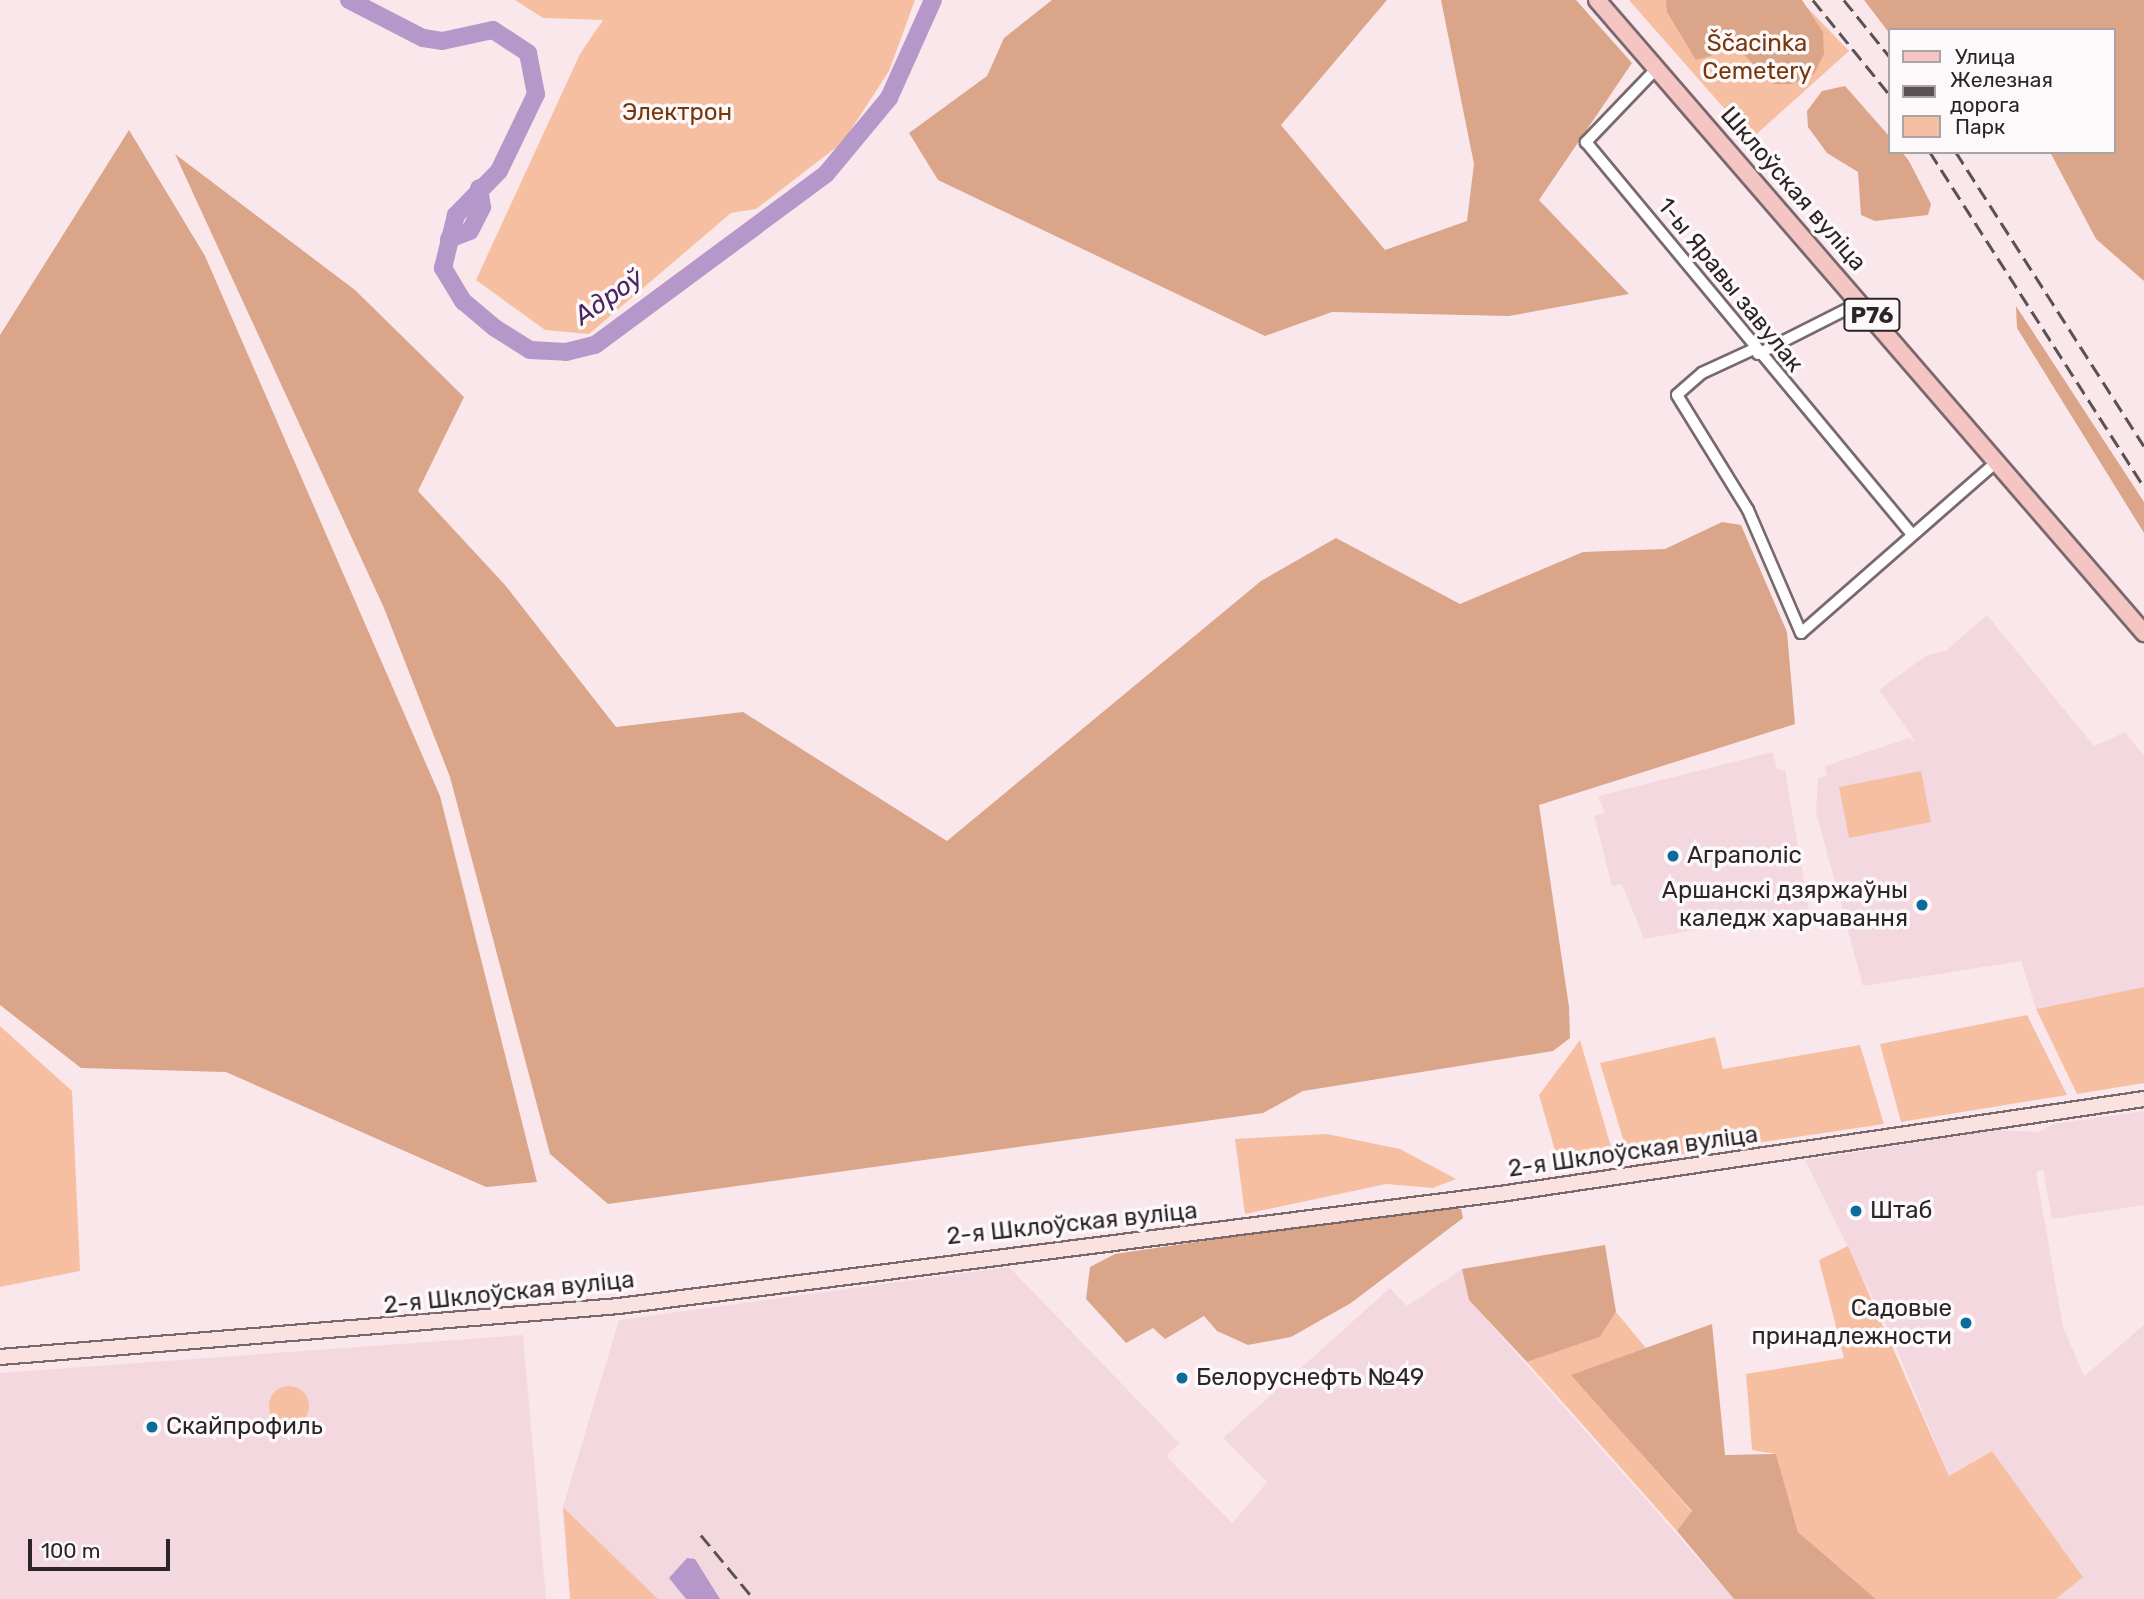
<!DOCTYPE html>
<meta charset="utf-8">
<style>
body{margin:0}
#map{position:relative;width:2144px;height:1599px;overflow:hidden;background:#fae7ec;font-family:Rubik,sans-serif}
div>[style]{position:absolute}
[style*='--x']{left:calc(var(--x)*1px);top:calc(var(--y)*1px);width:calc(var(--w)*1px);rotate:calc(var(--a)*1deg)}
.built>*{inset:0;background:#f3d8df}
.green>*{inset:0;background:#f7bfa2}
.round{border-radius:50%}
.forest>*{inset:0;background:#dba589}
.water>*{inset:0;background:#b598c9}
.river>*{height:18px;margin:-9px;padding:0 9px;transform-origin:9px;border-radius:9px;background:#b598c9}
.roads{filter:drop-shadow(2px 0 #79696d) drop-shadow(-2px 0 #79696d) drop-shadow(0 2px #79696d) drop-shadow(0 -2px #79696d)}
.street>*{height:10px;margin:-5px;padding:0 5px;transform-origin:5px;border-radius:5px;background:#fff}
.secondary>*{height:14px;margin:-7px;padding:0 7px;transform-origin:7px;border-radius:7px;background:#f9e2e0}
.primary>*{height:16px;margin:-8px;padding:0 8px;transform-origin:8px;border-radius:8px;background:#f4c5c2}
.rail>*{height:2.5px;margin-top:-1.25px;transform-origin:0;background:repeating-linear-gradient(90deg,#5a5153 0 14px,transparent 0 21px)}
.dots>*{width:19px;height:19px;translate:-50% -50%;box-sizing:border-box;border:4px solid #fdf9fa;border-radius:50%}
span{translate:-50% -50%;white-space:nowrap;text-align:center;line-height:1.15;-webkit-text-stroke:7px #fdf9fa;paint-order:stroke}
.shield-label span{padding:2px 5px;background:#fdf9fa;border:2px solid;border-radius:5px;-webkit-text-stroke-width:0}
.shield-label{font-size:23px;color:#2c2527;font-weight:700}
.park-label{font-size:24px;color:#78370a}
.street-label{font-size:24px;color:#2c2527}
.poi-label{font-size:24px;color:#2c2527}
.left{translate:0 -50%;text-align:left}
.right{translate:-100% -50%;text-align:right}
.water-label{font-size:26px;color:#4a2560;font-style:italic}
.legend{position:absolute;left:1888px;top:28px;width:228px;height:126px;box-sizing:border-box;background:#fdf9fa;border:2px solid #a9a4a6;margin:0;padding:9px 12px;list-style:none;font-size:21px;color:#2c2527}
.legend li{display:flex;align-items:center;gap:14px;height:35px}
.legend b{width:35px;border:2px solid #a9a4a6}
.scale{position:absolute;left:28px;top:1539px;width:142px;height:32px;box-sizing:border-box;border:4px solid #2c2527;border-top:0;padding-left:9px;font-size:21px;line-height:24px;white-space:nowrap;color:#2c2527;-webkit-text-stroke:5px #fdf9fa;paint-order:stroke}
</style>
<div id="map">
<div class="built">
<i style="clip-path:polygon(1987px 615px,2094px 746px,2125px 732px,2144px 756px,2144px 987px,2036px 1009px,2021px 961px,1863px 986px,1816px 812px,1818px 778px,1827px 776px,1825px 766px,1909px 738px,1916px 742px,1879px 690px,1927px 655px,1946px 651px)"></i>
<i style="clip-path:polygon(1773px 752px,1777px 769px,1785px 770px,1809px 910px,1644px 939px,1622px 884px,1612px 886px,1594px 816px,1605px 813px,1598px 796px)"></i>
<i style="clip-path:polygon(2144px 1111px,2144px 1205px,2052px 1219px,2043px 1170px,2036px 1172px,2063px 1327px,2084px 1376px,2144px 1325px,2144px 1599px,2056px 1599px,2083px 1576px,1991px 1451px,1949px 1476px,1891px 1335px,1805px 1160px,1995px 1130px,2039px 1132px,2053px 1124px)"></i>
<i style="clip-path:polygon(1009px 1267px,1179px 1443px,1166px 1456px,1232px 1523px,1267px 1482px,1223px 1438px,1390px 1288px,1407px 1306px,1462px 1269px,1469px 1300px,1734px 1599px,658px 1599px,563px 1507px,619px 1320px)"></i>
<i style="clip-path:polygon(523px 1335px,546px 1599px,0 1599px,0 1373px)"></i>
</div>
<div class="green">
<i style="clip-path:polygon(515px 0,915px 0,889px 71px,843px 142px,756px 209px,731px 213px,589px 334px,545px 330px,476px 280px,580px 54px,603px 20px,543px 18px)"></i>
<i style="clip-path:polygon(1629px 0,1800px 0,1849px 51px,1751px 139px)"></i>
<i style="clip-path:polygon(1921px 771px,1931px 822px,1849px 838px,1839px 787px)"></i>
<i style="clip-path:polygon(2144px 987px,2144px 1083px,2077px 1094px,2036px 1009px)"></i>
<i style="clip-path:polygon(2027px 1015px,2067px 1095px,1901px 1122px,1880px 1044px)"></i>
<i style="clip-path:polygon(0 1026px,72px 1091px,80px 1271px,0 1287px)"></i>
<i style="clip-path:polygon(1715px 1037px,1723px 1069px,1860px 1045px,1884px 1124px,1630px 1162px,1600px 1063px)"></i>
<i style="clip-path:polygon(1580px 1040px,1616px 1164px,1561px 1171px,1539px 1095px)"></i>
<i style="clip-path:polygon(1327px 1134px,1400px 1149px,1456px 1179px,1433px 1188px,1386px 1184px,1245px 1214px,1235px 1139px)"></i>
<i style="clip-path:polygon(1848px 1246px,1949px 1476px,1992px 1451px,2083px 1577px,2056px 1599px,1876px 1599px,1798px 1532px,1776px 1454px,1752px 1450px,1746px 1374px,1844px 1358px,1819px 1260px)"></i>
<i style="clip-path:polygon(1616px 1312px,1646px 1348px,1572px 1375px,1692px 1512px,1677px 1531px,1527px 1362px,1600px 1337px)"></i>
<i class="round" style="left:269px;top:1386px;width:40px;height:40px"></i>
<i style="clip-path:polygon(563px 1507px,658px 1599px,570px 1599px)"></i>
</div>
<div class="forest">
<i style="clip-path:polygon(1052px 0,1387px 0,1281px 125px,1385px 250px,1467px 221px,1474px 164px,1441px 0,1576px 0,1632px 63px,1539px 200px,1629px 294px,1509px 316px,1332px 312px,1265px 336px,938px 180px,909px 133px,987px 76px,1004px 38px)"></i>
<i style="clip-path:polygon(1666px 0,1802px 0,1823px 32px,1824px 54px,1814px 74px,1792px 84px,1774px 84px,1737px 48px,1696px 60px,1667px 12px)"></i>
<i style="clip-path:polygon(1864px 0,2144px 0,2144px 281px,2096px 239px,2050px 152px,2114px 152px,2114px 30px,1890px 34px)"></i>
<i style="clip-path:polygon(1845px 86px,1890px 137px,1890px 152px,1902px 152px,1909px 161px,1931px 204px,1928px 215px,1875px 221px,1861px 215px,1858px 172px,1827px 153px,1808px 127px,1807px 111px,1822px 91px)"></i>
<i style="clip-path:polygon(129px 130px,205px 256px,440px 796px,537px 1182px,486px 1187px,226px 1072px,81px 1068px,0 1005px,0 335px)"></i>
<i style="clip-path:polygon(175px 154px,355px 290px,464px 397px,418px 491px,505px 585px,616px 727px,743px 712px,947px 841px,1261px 581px,1336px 538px,1460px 604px,1583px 552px,1665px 549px,1722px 522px,1741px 525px,1787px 632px,1795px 724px,1539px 805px,1569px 1007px,1570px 1038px,1553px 1051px,1303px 1091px,1263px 1113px,608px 1204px,550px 1154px,450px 777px,384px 608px)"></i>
<i style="clip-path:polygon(2016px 306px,2144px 502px,2144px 533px,2017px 328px)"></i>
<i style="clip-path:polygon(1445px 1205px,1461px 1209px,1463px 1218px,1351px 1303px,1291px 1337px,1248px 1345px,1217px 1331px,1204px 1316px,1165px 1339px,1153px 1328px,1126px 1343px,1086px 1299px,1090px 1267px,1115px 1254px)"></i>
<i style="clip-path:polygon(1605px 1245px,1616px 1312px,1600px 1337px,1527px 1362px,1469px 1300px,1462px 1269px)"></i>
<i style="clip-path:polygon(1712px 1324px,1725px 1455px,1776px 1454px,1798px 1532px,1876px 1599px,1734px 1599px,1677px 1531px,1692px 1511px,1571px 1375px)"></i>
</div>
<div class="water">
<i style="clip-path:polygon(687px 1558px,695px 1559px,720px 1599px,686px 1599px,669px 1578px)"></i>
</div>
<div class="river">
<i style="--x:349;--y:0;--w:83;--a:27.2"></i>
<i style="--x:423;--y:38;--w:19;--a:9"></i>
<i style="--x:442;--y:41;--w:52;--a:-12.2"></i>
<i style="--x:493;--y:30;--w:42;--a:33.3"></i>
<i style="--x:528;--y:53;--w:42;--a:79"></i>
<i style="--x:536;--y:94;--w:85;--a:115.7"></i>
<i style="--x:499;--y:171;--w:62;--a:134.3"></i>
<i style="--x:456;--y:215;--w:55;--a:103.8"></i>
<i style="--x:443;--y:268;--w:39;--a:59"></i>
<i style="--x:463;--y:301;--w:42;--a:40.2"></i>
<i style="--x:495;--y:328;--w:41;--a:32.2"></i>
<i style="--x:530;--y:350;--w:36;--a:3"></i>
<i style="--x:566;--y:352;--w:30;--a:-14"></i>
<i style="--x:595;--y:345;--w:287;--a:-36.5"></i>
<i style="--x:826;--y:174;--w:99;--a:-50.3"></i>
<i style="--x:889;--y:98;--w:107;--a:-65.8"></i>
<i style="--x:449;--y:239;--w:22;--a:-21"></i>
<i style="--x:470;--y:231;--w:27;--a:-63"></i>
<i style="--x:482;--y:207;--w:19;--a:-99"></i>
</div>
<div class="roads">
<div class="street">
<i style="--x:1657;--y:68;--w:103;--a:133.8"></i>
<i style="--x:1586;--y:142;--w:507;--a:50.28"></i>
<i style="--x:1754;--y:349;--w:57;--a:155.2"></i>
<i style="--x:1702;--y:373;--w:33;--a:139"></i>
<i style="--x:1677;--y:395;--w:135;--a:58.3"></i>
<i style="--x:1748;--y:510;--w:134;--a:66.7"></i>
<i style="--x:1801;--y:633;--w:259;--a:-41.2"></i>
<i style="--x:1758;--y:354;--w:115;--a:-26.8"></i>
</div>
<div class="secondary">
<i style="--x:0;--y:1357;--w:621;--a:-4.71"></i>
<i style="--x:619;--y:1306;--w:888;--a:-7.25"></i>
<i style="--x:1500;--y:1194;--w:651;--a:-8.39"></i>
</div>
<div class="primary">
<i style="--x:1597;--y:0;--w:837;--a:49.17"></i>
</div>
</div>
<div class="rail">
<i style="--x:1813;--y:0;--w:122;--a:51"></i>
<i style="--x:1844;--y:0;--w:73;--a:51.1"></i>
<i style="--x:1930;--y:152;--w:397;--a:57.4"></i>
<i style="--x:1956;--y:152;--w:349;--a:57.4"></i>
<i style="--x:701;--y:1535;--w:83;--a:50.4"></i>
</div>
<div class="dots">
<i style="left:1673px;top:856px;background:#0c6b9a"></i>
<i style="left:1922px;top:905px;background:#0c6b9a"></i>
<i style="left:1856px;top:1211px;background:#0c6b9a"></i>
<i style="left:1966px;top:1323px;background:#0c6b9a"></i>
<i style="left:1182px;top:1378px;background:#0c6b9a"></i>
<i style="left:152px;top:1427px;background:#0c6b9a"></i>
</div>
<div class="shield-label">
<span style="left:1872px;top:315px">Р76</span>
</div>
<div class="park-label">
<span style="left:1757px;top:58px">Ščacinka<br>Cemetery</span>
<span style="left:677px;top:113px">Электрон</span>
</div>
<div class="street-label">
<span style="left:1793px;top:189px;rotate:49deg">Шклоўская вуліца</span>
<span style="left:1730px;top:285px;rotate:51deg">1-ы Яравы завулак</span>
<span style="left:1633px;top:1152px;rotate:-8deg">2-я Шклоўская вуліца</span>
<span style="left:1072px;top:1224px;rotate:-6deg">2-я Шклоўская вуліца</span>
<span style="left:509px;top:1293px;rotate:-6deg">2-я Шклоўская вуліца</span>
</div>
<div class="poi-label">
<span class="left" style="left:1687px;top:856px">Аграполіс</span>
<span class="right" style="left:1908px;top:905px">Аршанскі дзяржаўны<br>каледж харчавання</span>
<span class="left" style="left:1870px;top:1211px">Штаб</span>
<span class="right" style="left:1952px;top:1323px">Садовые<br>принадлежности</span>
<span class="left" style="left:1196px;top:1378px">Белоруснефть №49</span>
<span class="left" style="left:166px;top:1427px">Скайпрофиль</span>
</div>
<div class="water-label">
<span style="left:609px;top:297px;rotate:-35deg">Адроў</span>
</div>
<ul class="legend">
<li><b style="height:9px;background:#f4c5c2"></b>Улица</li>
<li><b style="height:9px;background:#5a5153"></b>Железная дорога</li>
<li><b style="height:19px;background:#f7bfa2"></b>Парк</li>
</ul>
<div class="scale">100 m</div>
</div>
